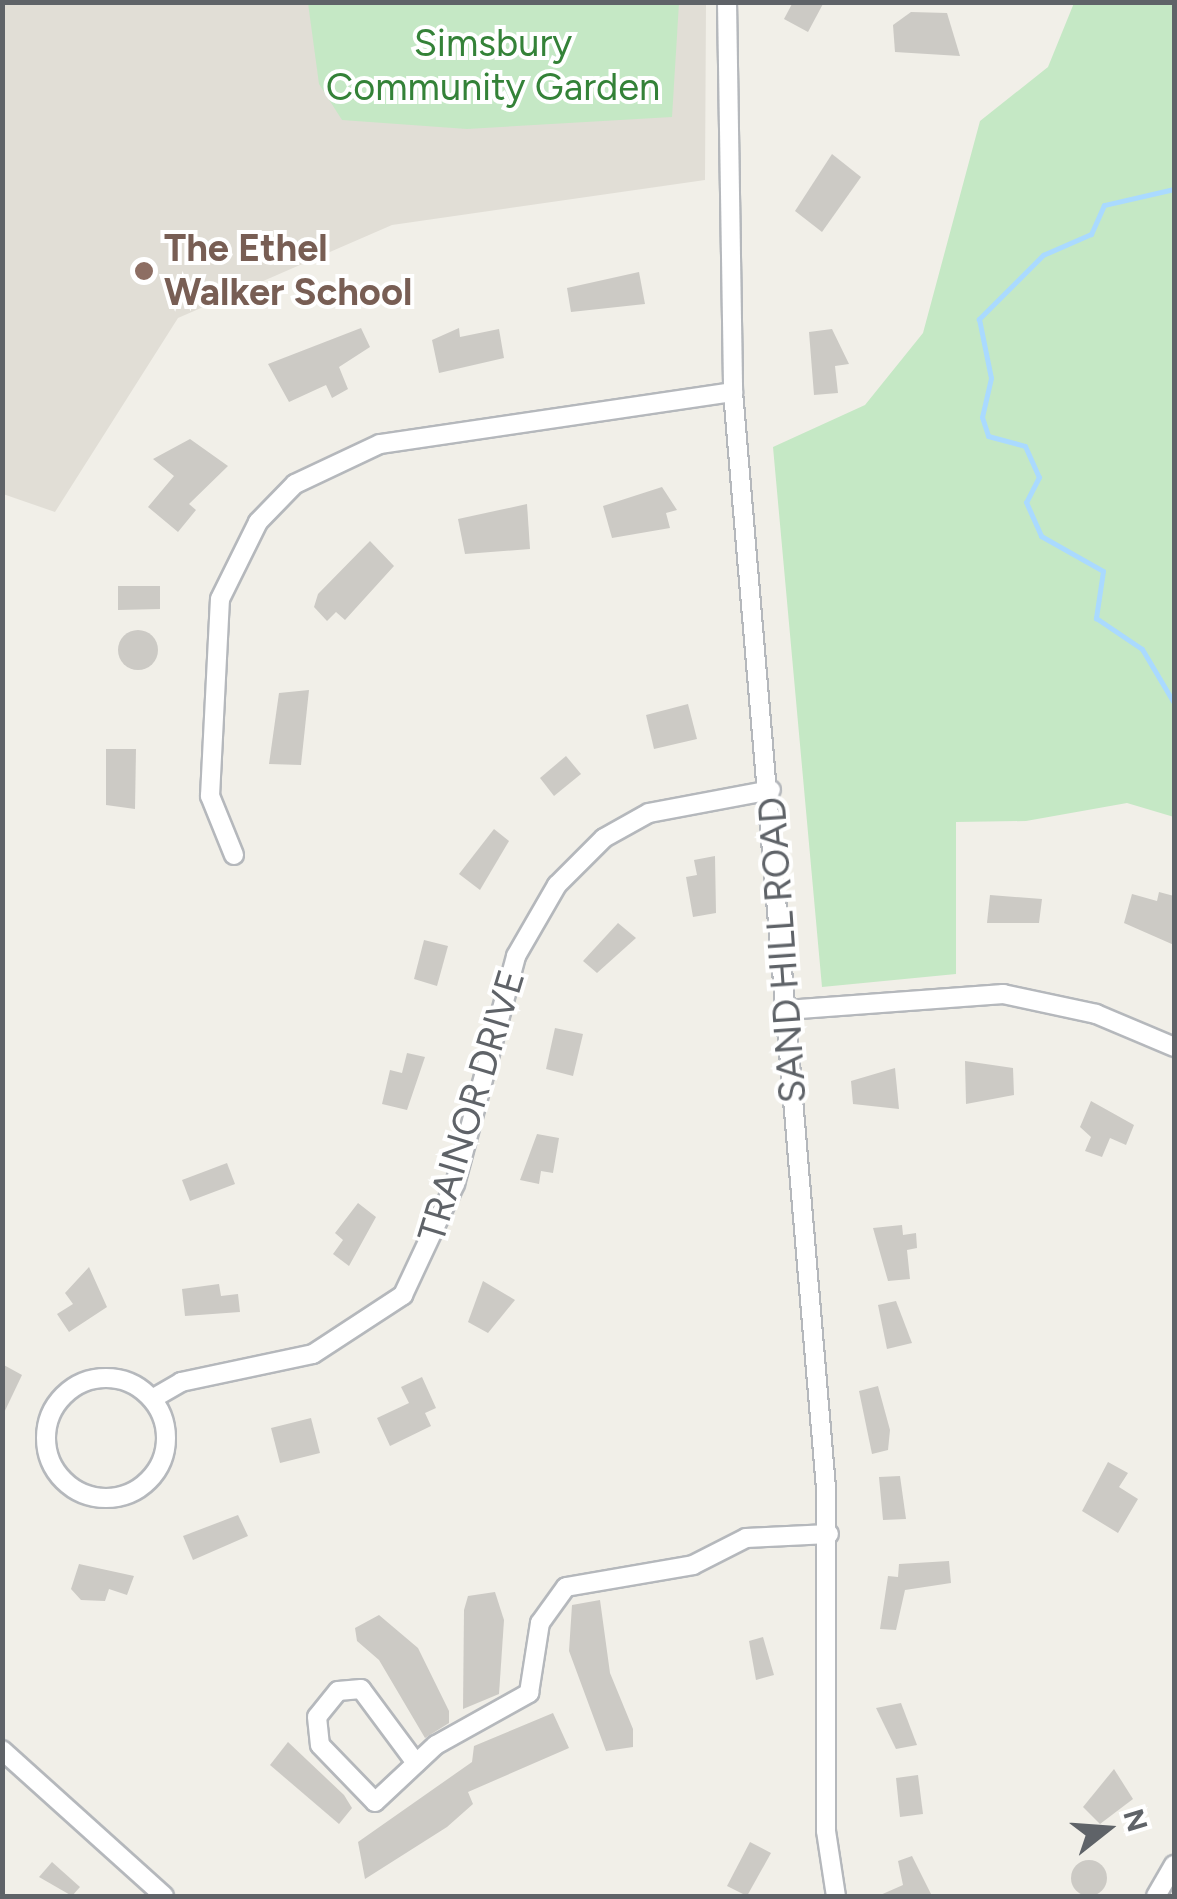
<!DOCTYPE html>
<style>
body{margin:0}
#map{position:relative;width:1177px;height:1899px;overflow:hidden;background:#f1efe8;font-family:Figtree,sans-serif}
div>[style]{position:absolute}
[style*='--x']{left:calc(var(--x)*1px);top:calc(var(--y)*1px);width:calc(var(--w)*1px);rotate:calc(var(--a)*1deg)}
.education>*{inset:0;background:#e1ded6}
.green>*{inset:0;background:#c5e8c5}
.stream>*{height:5px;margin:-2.5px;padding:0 2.5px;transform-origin:2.5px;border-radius:2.5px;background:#aadaff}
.building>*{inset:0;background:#cccac5}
.round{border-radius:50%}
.roads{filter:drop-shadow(2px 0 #b5b8bc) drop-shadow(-2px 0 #b5b8bc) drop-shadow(0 2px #b5b8bc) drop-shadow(0 -2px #b5b8bc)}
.minor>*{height:18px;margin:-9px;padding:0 9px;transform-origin:9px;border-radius:9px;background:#fff}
.minor>.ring{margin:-9px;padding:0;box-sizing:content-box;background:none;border:18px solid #fff;border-radius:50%}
.dots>*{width:28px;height:28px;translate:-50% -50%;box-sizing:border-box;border:5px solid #fff;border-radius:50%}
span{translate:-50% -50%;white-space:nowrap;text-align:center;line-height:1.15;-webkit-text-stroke:8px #fff;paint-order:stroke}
.park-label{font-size:38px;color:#348238}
.education-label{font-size:38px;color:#785e54;font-weight:700}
.left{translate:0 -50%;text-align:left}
.street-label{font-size:38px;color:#5f6368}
.frame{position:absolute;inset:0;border:5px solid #5f6368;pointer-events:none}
.north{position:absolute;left:1057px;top:1779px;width:100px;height:100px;-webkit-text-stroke:8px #fff;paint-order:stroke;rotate:73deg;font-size:28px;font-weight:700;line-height:40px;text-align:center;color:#5f6368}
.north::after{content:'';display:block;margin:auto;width:35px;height:45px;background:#5f6368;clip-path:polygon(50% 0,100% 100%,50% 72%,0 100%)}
</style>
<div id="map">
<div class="education">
<i style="clip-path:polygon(3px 3px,706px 3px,705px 180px,392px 225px,178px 318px,55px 512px,3px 494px)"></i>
</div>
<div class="green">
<i style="clip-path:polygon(308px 3px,679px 3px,672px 117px,467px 129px,342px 120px,319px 84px)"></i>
<i style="clip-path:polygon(1074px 3px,1174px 3px,1174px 817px,1127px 803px,1026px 821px,956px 822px,956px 974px,822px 987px,773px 447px,865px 405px,923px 333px,980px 121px,1048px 67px)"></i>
</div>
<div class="stream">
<i style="--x:1174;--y:189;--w:72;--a:167.1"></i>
<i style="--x:1104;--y:205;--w:32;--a:114"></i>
<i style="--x:1091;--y:234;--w:52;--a:156.4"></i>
<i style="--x:1043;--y:255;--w:91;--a:135"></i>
<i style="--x:979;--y:319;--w:60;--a:78.5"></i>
<i style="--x:991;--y:378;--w:40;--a:103"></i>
<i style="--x:982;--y:417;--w:20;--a:72"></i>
<i style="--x:988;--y:436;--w:38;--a:15"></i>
<i style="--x:1025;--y:446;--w:34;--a:66"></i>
<i style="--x:1039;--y:477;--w:28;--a:117"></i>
<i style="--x:1026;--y:502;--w:37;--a:66"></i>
<i style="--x:1041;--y:536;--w:71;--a:29.4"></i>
<i style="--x:1103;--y:571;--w:48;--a:98.5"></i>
<i style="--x:1096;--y:618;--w:55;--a:34"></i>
<i style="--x:1142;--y:649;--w:63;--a:59.3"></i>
</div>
<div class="building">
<i style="clip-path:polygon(793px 2px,824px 2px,808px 32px,784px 19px)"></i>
<i style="clip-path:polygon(911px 12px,947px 13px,960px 56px,895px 52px,893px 25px)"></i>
<i style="clip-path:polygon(832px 154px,861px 177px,822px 232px,795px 211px)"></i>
<i style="clip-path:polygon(639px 272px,645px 304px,571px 312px,567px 288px)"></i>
<i style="clip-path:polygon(361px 328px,370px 347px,339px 367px,348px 389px,332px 398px,326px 385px,289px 402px,268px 364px)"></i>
<i style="clip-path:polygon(459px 328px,460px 337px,499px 329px,504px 358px,439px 373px,432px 340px)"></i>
<i style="clip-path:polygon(832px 329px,849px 364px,835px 366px,838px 393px,814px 395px,809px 332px)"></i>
<i style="clip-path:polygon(190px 439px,228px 466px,189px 504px,196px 510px,178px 532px,148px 507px,174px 476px,153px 459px)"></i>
<i style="clip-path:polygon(662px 487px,677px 510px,666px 513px,670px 528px,612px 538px,603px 506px)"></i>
<i style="clip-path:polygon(527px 504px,530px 549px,465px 554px,458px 519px)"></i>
<i style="clip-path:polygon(370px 541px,394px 566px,345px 620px,336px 612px,327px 621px,314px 607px,318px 594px)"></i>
<i style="clip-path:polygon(118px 586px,160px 586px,160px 609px,118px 610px)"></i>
<i class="round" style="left:118px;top:630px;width:40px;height:40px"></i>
<i style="clip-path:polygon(309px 690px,301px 765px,269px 764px,279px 693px)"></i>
<i style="clip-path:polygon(688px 704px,697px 739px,654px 749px,646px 715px)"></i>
<i style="clip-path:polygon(106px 749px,136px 749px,135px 809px,106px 805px)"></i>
<i style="clip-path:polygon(566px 756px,581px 774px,554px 796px,540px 778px)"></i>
<i style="clip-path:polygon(494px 829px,509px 841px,480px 890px,459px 874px)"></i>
<i style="clip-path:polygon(715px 856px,716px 913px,693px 917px,686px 877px,697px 875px,694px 860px)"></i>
<i style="clip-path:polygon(1159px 892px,1174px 896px,1174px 945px,1124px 923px,1132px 894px,1157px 901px)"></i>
<i style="clip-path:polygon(990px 895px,1042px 899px,1039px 923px,987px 923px)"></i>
<i style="clip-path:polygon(618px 923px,636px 938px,597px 973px,583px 961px)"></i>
<i style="clip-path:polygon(424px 940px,448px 946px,437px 986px,414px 979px)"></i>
<i style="clip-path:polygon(555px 1028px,583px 1034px,573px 1076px,546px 1069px)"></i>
<i style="clip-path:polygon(407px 1053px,425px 1057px,407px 1110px,382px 1104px,390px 1070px,402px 1073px)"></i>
<i style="clip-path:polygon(965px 1061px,1013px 1068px,1014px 1095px,966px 1104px)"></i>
<i style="clip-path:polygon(895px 1068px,899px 1109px,853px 1104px,851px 1081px)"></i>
<i style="clip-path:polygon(1091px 1101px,1134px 1125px,1126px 1145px,1110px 1138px,1102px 1157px,1085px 1151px,1091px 1137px,1080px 1127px)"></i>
<i style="clip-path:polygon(537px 1134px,559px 1138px,553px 1173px,541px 1171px,539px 1184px,520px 1180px)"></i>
<i style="clip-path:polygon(227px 1163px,235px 1184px,190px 1201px,182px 1180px)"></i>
<i style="clip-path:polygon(358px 1203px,376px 1217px,349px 1266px,333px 1254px,343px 1240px,335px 1233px)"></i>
<i style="clip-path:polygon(902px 1225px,903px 1235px,916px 1233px,917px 1248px,907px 1250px,910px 1279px,888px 1281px,873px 1228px)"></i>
<i style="clip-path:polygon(89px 1267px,107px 1307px,69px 1332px,57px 1314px,73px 1304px,65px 1293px)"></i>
<i style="clip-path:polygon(483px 1281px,515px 1300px,488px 1333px,468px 1322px)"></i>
<i style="clip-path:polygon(219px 1284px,221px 1296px,238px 1294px,240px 1312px,185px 1316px,182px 1289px)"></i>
<i style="clip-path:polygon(896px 1301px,912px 1343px,887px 1349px,878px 1305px)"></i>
<i style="clip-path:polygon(2px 1364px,22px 1375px,2px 1417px)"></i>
<i style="clip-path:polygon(422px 1377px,436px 1408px,425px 1413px,431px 1426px,390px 1446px,377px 1418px,409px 1403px,401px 1387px)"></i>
<i style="clip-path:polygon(878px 1386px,890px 1430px,888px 1450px,872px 1454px,859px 1391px)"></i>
<i style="clip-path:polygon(311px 1418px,320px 1453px,280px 1463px,271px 1428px)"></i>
<i style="clip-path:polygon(1108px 1462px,1128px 1473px,1119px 1487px,1138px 1499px,1118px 1533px,1082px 1511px)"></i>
<i style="clip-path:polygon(900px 1476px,906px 1519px,883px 1520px,879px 1477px)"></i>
<i style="clip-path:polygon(238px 1515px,248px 1536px,193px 1560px,183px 1536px)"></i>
<i style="clip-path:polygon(949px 1561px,951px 1583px,905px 1590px,896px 1630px,880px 1629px,888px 1576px,898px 1577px,899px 1564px)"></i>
<i style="clip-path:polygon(79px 1564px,134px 1576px,127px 1595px,109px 1589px,105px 1601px,81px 1600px,71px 1589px)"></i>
<i style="clip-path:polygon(495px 1592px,504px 1620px,499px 1694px,463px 1709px,464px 1610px,468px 1596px)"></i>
<i style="clip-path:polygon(600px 1600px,610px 1673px,633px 1729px,633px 1747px,606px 1751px,569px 1651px,572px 1605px)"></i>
<i style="clip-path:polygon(379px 1615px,418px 1648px,449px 1711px,449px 1723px,425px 1738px,379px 1660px,357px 1641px,355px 1628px)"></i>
<i style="clip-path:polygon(763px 1637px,774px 1675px,756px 1680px,749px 1641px)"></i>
<i style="clip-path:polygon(901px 1703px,917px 1745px,896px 1749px,876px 1708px)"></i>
<i style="clip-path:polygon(553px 1713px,569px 1748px,468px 1792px,473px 1804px,447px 1827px,365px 1879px,358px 1842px,472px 1762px,474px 1746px)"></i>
<i style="clip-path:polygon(288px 1742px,344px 1795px,352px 1808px,339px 1824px,270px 1765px)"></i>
<i style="clip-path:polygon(1114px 1769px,1133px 1799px,1100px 1824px,1083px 1807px)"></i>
<i style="clip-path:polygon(918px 1775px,923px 1814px,900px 1817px,896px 1778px)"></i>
<i style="clip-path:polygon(750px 1842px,771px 1853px,747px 1896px,727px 1886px)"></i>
<i style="clip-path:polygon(912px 1856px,932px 1896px,878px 1896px,903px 1885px,898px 1861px)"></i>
<i class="round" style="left:1071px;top:1860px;width:36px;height:36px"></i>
<i style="clip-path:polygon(52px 1862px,80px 1887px,72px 1896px,39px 1877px)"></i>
</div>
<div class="roads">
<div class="minor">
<i style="--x:727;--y:2;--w:390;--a:89.1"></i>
<i style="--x:733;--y:392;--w:1100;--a:85.15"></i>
<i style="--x:826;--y:1488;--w:343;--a:90"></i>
<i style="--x:826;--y:1831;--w:66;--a:81.3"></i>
<i style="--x:234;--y:855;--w:64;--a:-112.1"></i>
<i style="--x:210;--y:796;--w:197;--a:-87.1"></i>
<i style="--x:220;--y:599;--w:86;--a:-63.7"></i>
<i style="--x:258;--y:522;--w:53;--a:-45.8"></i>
<i style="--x:295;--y:484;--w:94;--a:-25.2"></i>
<i style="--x:380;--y:444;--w:357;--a:-8.4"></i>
<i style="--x:786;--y:1010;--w:218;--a:-4.2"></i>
<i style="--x:1003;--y:994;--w:95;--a:12.1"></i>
<i style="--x:1096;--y:1014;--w:85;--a:22.9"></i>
<i class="ring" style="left:46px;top:1378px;width:102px;height:102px"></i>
<i style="--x:152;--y:1399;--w:34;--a:-30"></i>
<i style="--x:181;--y:1382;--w:135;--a:-12"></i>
<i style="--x:313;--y:1354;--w:108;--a:-33.2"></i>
<i style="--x:403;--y:1295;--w:123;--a:-64.9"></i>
<i style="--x:455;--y:1184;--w:236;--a:-75"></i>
<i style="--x:516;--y:956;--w:82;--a:-60"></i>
<i style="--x:557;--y:885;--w:66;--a:-45"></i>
<i style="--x:604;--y:838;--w:51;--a:-29.1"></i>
<i style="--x:649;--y:813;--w:124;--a:-10.7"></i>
<i style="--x:2;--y:1750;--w:218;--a:42"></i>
<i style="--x:416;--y:1763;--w:92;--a:-126.6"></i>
<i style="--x:361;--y:1689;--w:23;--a:175"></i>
<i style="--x:338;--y:1691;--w:33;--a:129"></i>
<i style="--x:317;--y:1717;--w:28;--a:84"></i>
<i style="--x:320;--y:1745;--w:79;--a:46"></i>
<i style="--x:375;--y:1802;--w:83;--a:-43.1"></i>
<i style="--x:436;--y:1745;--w:107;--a:-29.2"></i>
<i style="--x:529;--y:1693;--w:71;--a:-81.1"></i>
<i style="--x:540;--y:1623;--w:44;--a:-54.2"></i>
<i style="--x:566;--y:1587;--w:129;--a:-9.8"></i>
<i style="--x:693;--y:1565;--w:59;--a:-27"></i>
<i style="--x:746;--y:1538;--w:83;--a:-2.8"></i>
<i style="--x:1156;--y:1896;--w:36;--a:-60"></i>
</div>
</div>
<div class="dots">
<i style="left:144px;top:271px;background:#8d6e63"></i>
</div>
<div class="park-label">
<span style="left:493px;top:66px">Simsbury<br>Community Garden</span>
</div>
<div class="education-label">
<span class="left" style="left:164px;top:271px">The Ethel<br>Walker School</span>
</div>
<div class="street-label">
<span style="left:783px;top:950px;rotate:-94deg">SAND HILL ROAD</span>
<span style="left:472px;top:1106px;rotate:-73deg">TRAINOR DRIVE</span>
</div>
<div class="frame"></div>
<div class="north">N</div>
</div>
